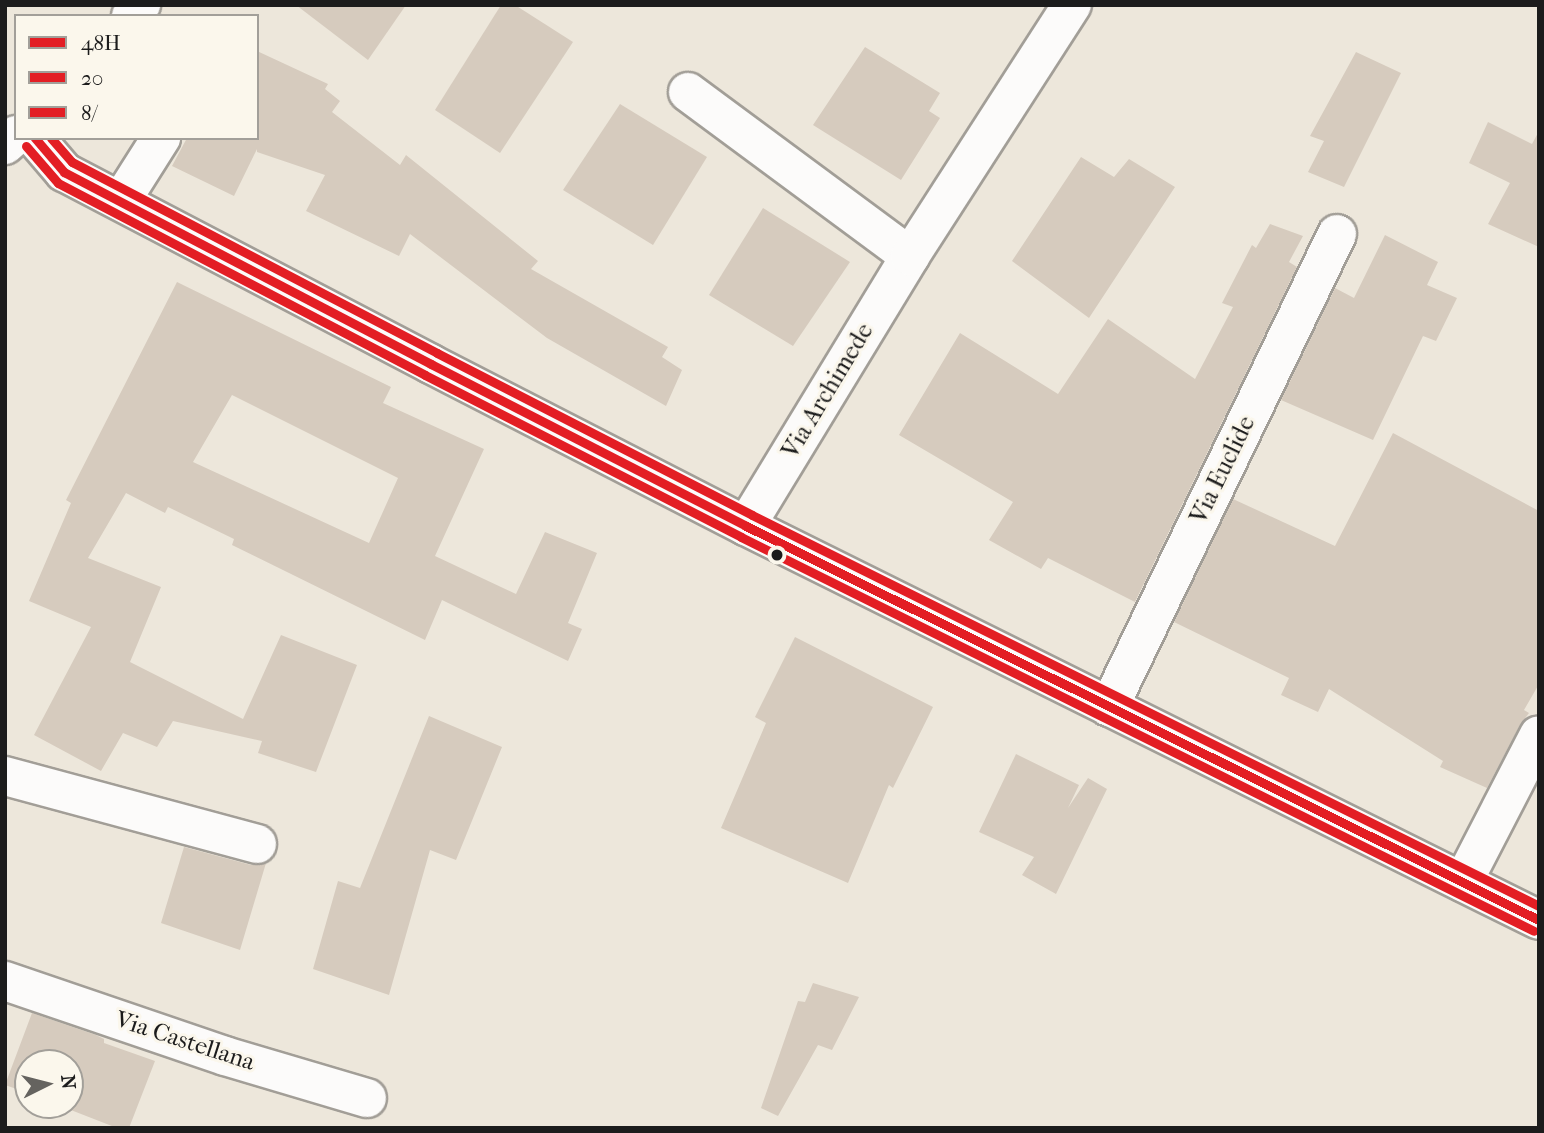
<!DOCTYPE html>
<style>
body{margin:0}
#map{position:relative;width:1544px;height:1133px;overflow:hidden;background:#ede7db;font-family:"IM FELL French Canon",serif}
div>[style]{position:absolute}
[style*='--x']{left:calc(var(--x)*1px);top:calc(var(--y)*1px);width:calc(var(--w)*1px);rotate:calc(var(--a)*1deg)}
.building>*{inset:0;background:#d6cbbe}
.roads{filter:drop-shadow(2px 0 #a29e97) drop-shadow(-2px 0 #a29e97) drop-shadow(0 2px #a29e97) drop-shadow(0 -2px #a29e97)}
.minor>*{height:38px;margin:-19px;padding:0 19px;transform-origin:19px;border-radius:19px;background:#fcfbfa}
.major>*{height:38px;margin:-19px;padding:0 19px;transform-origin:19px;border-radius:19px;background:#fcfbfa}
.bus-1>*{height:9px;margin:-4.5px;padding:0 4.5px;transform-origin:4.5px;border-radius:4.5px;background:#e31e24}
.bus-2>*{height:9px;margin:-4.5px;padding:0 4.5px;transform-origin:4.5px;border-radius:4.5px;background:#e31e24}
.bus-3>*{height:9px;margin:-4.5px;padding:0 4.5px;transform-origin:4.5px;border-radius:4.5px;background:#e31e24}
.dots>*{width:19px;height:19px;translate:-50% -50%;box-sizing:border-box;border:4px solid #fbf7ec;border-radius:50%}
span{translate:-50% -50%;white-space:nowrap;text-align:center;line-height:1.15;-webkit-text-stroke:6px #fbf7ec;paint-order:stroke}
.street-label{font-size:24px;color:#1c1c1c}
.frame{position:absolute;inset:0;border:7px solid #1c1c1c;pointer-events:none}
.legend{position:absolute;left:14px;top:14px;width:245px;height:126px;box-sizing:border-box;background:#fbf7ec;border:2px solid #a29f99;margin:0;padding:9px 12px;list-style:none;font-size:21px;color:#1c1c1c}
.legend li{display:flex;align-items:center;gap:14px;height:35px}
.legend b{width:35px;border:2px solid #a29f99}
.north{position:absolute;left:14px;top:1049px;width:70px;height:70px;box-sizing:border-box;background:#fbf7ec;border:2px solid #a29f99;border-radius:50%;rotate:84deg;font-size:19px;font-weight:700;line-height:28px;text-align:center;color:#1c1c1c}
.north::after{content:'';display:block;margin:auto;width:24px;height:32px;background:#65635f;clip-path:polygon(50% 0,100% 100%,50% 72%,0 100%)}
</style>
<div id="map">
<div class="building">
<i style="clip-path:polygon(296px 5px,406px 5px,368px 60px)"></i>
<i style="clip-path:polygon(501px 5px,515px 5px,573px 42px,500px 153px,435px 110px)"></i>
<i style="clip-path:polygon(865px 47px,940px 93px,929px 111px,940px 118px,901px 180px,813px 125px)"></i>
<i style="clip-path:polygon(257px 51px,328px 84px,325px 89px,340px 101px,332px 112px,400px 165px,406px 155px,538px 261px,531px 269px,668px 347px,662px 357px,682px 370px,666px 406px,547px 338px,410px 234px,399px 256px,306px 211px,325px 175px,257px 152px,257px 149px,234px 196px,172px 166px,187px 138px,257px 138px)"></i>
<i style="clip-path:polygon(1356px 52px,1401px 73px,1344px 187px,1308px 172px,1324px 141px,1310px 136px)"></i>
<i style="clip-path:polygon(620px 104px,707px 157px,653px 245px,563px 190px)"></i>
<i style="clip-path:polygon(1488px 122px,1532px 144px,1539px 131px,1539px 247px,1488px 224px,1510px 183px,1469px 163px)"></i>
<i style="clip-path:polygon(1081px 157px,1114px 177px,1129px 159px,1175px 187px,1089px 318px,1012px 261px)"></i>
<i style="clip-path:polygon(763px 208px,850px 262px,793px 346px,709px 295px)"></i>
<i style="clip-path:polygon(1270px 224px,1303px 236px,1289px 262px,1297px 267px,1135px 602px,1048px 558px,1041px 569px,989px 540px,1013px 502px,899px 435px,960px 333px,1058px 394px,1108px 319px,1195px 379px,1233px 307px,1222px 303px,1252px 245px,1256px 248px)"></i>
<i style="clip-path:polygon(1385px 235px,1438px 262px,1427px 285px,1457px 298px,1436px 341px,1423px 336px,1373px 440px,1281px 400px,1335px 288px,1354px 298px)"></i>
<i style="clip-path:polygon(evenodd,177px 282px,391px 387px,383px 403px,484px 449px,435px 556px,516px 594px,545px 532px,597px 553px,568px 623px,582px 629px,568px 661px,442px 600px,425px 640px,232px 545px,234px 539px,168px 507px,165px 513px,126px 493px,88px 558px,161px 587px,130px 662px,243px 719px,281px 635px,357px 665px,316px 772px,258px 753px,262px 741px,173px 721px,157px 747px,123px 733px,101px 771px,34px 735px,91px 627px,29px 601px,71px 503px,66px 500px,177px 282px,232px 395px,398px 478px,369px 543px,193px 462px,232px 395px)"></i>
<i style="clip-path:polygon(1393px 433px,1539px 511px,1539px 684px,1524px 710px,1529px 713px,1520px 725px,1487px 788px,1440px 767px,1443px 761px,1329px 689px,1318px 712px,1281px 695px,1289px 678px,1174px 622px,1233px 499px,1335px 546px)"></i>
<i style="clip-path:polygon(795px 637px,933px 707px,893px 788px,889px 785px,848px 883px,721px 828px,766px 723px,755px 717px)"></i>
<i style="clip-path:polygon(429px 716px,502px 747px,456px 860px,430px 850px,389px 995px,313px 969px,338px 881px,360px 888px)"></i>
<i style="clip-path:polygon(1016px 754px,1079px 785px,1068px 808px,1088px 778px,1107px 789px,1056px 894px,1022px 875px,1034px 857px,979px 832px)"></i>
<i style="clip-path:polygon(184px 847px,251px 865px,266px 863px,240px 950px,161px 923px)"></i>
<i style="clip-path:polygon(813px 983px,859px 997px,832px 1050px,818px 1045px,778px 1116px,761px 1108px,798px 1001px,805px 1002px)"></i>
<i style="clip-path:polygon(32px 1013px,96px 1035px,104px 1039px,104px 1043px,155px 1061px,129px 1128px,117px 1128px,58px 1105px,70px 1105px,70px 1063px,28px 1063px,28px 1093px,5px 1085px)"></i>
</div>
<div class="roads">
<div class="minor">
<i style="--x:688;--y:92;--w:276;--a:36.5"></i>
<i style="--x:35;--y:138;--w:45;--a:49.5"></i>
<i style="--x:64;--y:172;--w:414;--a:27.6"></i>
<i style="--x:431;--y:364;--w:354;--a:27.2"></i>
<i style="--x:746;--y:526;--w:885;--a:26.42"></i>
<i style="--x:121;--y:201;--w:75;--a:-57.6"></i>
<i style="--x:746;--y:526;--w:316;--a:-58.7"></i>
<i style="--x:910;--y:256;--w:299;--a:-57.2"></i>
<i style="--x:1109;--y:707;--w:525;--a:-64.26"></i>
<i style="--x:5;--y:776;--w:261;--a:15.1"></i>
<i style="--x:1463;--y:882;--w:165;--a:-62.7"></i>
<i style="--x:5;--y:981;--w:232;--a:18.8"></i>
<i style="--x:225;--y:1056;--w:148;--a:16.5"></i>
</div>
<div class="major">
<i style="--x:131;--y:16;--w:15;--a:-48"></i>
<i style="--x:5;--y:145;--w:15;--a:-42"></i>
</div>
</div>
<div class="bus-1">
<i style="--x:35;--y:138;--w:45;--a:49.5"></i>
<i style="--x:64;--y:172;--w:414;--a:27.6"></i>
<i style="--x:431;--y:364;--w:354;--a:27.2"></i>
<i style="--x:746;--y:526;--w:885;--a:26.42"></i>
</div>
<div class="bus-2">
<i style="--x:26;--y:146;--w:49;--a:49.1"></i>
<i style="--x:58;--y:183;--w:414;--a:27.6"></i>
<i style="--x:425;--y:375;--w:355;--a:27.1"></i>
<i style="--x:741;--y:537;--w:885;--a:26.42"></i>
</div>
<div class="bus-3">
<i style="--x:51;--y:138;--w:32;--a:49"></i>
<i style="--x:72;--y:162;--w:412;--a:27.6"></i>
<i style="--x:437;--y:353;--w:354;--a:27.2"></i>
<i style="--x:752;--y:515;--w:879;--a:26.42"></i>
</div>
<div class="dots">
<i style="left:777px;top:555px;background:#1c1c1c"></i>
</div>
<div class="street-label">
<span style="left:828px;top:391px;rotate:-59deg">Via Archimede</span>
<span style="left:1223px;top:470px;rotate:-64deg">Via Euclide</span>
<span style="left:185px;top:1041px;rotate:18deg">Via Castellana</span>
</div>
<div class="frame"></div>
<ul class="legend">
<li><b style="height:9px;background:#e31e24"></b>48H</li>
<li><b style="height:9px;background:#e31e24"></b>20</li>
<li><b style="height:9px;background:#e31e24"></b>8/</li>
</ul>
<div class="north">N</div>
</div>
